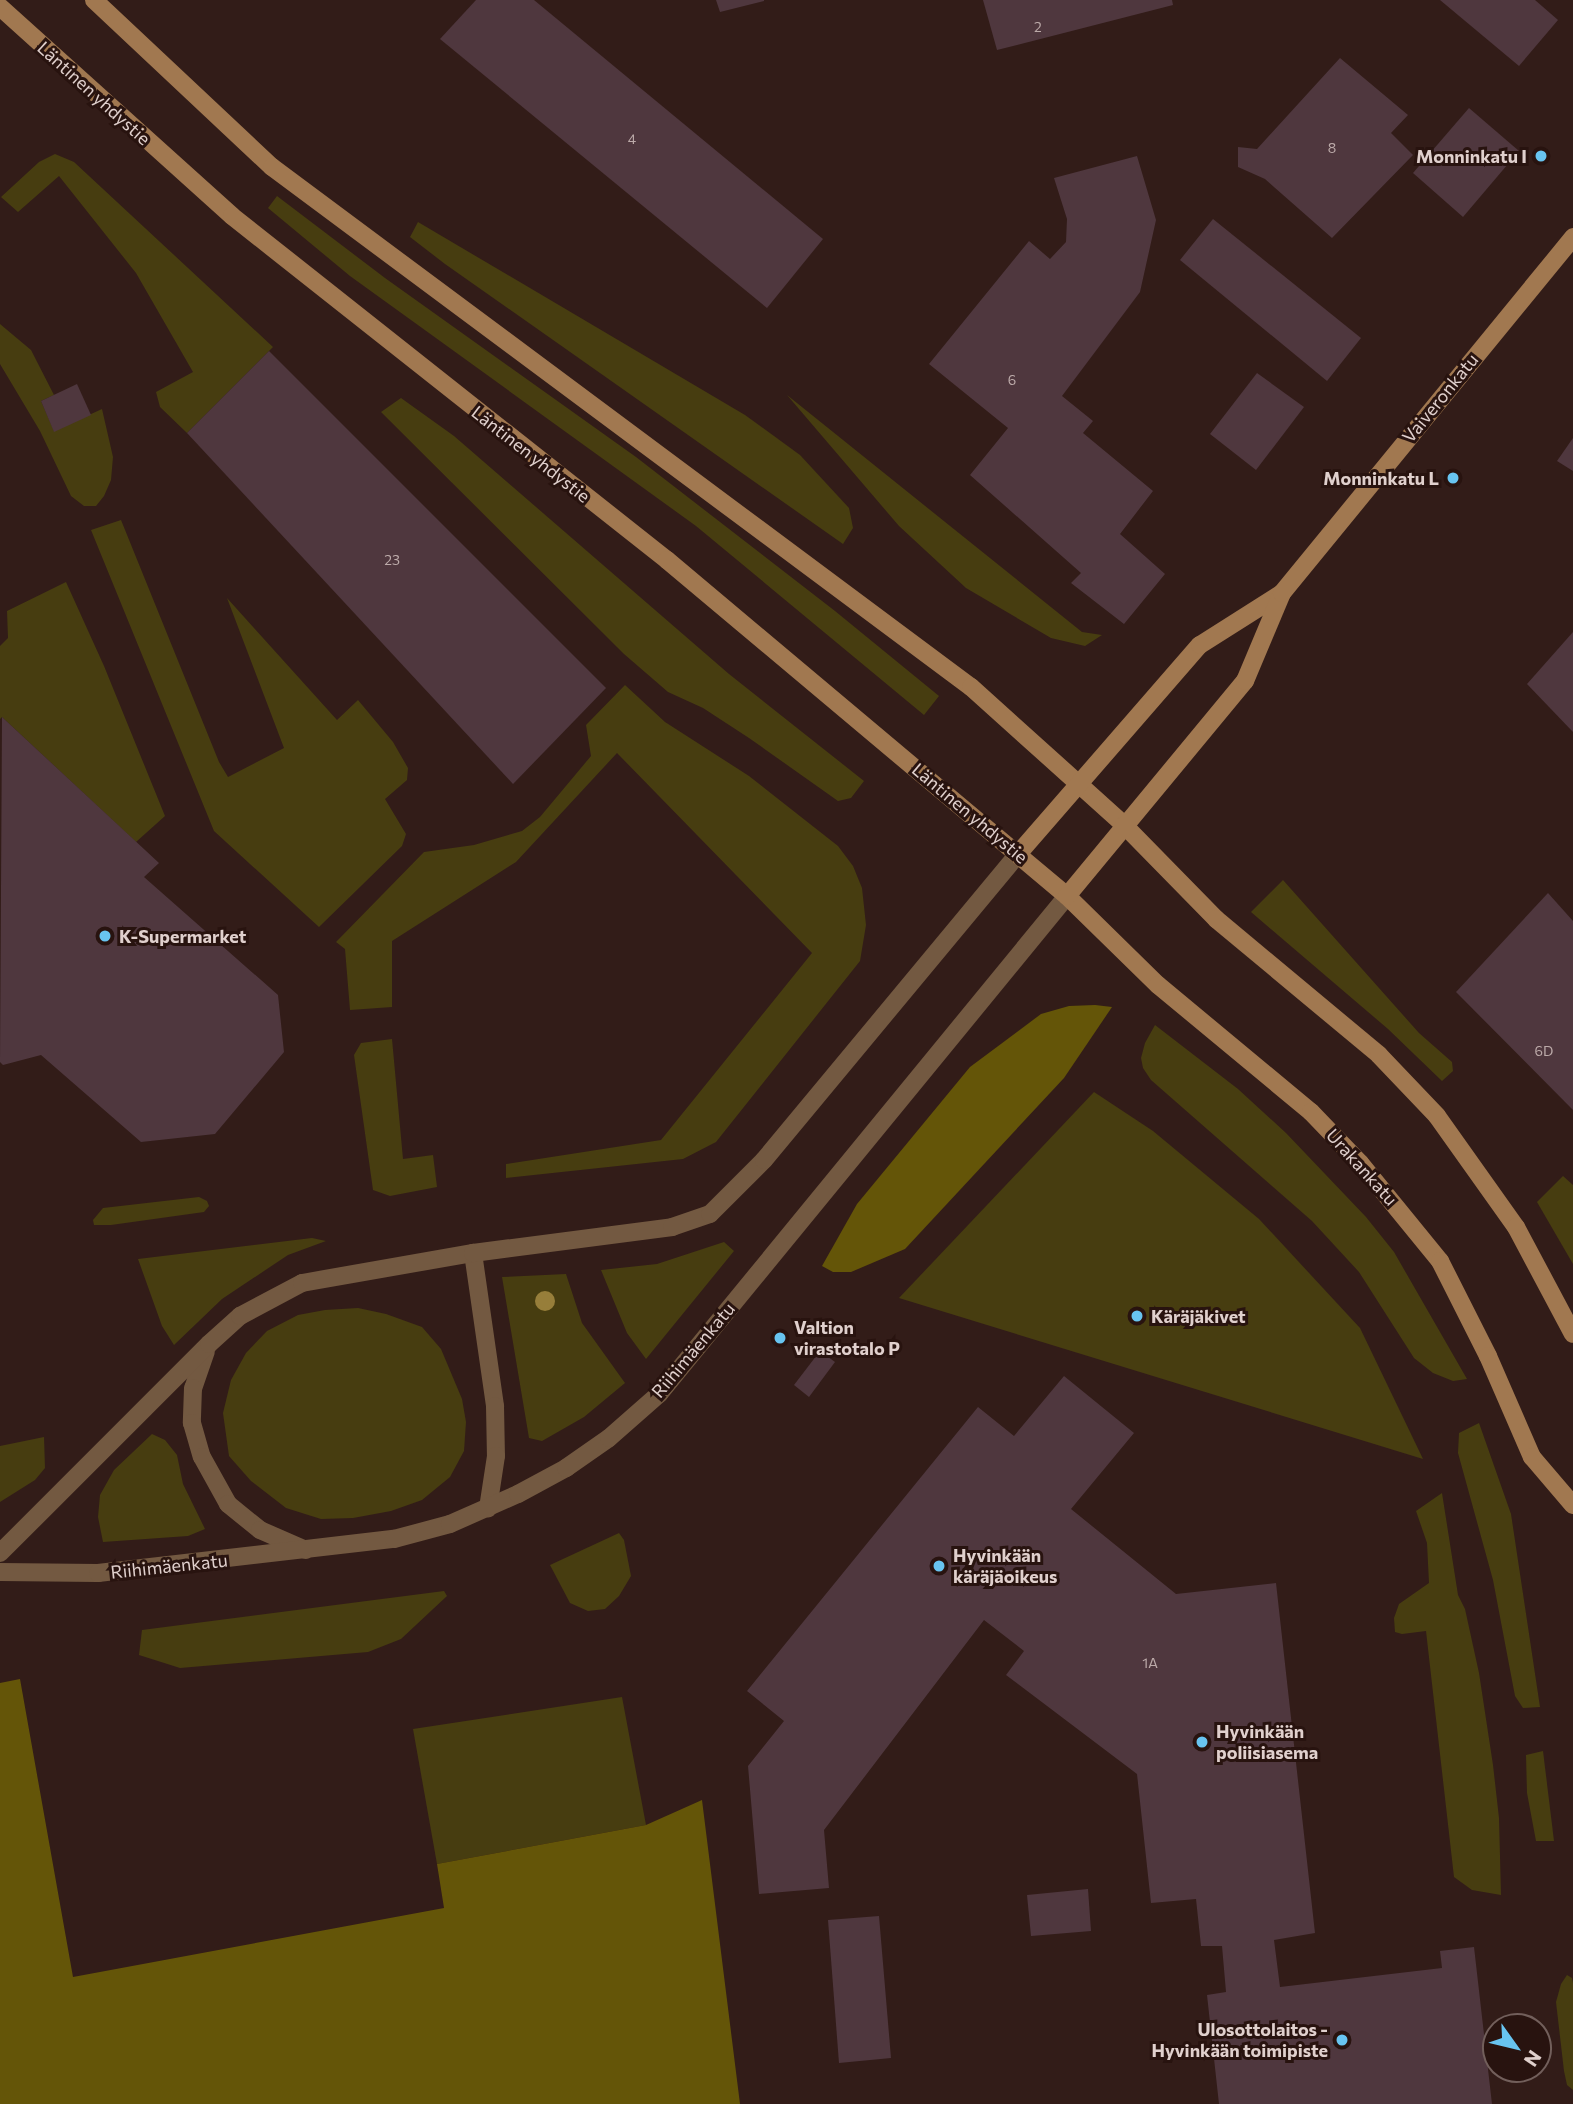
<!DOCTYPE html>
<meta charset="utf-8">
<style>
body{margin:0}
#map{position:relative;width:1573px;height:2104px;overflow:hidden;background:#321c18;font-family:Commissioner,sans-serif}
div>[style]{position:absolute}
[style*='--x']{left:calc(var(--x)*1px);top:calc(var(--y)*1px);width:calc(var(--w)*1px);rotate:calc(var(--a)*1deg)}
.green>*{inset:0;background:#473d10}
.forest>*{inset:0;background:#645508}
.building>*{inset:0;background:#4f373e}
.tertiary>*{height:18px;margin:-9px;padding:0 9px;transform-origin:9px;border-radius:9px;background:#735941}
.secondary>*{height:18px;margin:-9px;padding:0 9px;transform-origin:9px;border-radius:9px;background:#a17850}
.trees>*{width:20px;height:20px;margin:-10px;border-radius:50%;background:#977e3a}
.dots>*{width:19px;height:19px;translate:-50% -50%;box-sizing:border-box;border:4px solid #28130f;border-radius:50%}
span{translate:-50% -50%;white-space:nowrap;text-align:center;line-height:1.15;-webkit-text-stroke:6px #28130f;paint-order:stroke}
.number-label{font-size:14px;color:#bcaaa9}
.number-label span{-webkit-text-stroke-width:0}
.street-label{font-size:18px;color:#e0d0cd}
.poi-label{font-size:18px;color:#e0d0cd;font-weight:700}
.right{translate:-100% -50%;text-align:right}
.left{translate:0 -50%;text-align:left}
.north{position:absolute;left:1482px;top:2013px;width:70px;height:70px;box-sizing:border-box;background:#28130f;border:2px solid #725f5b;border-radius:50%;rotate:124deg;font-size:19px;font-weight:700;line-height:28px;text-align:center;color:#e0d0cd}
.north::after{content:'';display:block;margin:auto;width:24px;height:32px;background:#68c4f0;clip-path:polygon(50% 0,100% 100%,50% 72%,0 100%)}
</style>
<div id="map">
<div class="green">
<i style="clip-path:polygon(55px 154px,74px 162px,273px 347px,187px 433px,160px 407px,156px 392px,193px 372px,136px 273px,59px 176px,18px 212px,1px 197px,39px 162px)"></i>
<i style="clip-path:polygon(277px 196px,385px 278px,636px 457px,835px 611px,939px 696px,924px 715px,696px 526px,350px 276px,268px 208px)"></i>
<i style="clip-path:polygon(418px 222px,745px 415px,800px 455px,849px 508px,853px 528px,843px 544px,445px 264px,410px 237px)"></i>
<i style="clip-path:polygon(0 324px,31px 350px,54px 395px,41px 401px,54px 431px,102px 409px,113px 457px,111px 480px,104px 496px,96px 506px,84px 506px,71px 496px,40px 431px,0 364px)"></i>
<i style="clip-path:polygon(787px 395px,1082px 632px,1102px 635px,1085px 646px,1051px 638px,966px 588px,899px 526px)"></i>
<i style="clip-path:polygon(401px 398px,454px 436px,729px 674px,864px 781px,851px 798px,838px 801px,749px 738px,703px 708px,668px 692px,624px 654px,381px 412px)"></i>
<i style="clip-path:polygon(121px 520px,219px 762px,228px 777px,284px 748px,227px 598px,337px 720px,358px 700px,393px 742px,408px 768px,407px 780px,385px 799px,406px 834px,402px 846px,319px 927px,214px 831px,91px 530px)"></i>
<i style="clip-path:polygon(66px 582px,104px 666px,165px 816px,136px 842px,2px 717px,0 719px,0 646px,8px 638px,7px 611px)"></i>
<i style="clip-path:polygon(625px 685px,665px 722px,749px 776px,838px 846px,853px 866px,862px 888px,866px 925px,860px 961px,716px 1142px,683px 1159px,506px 1178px,506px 1164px,661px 1140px,812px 953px,617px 753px,516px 862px,392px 941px,392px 1007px,350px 1010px,345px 949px,336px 942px,424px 852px,474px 845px,522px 831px,540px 817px,591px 756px,586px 725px)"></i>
<i style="clip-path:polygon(1283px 880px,1419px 1033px,1452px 1062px,1453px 1071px,1442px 1081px,1388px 1029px,1251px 912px)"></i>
<i style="clip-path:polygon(1155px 1025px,1238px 1089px,1286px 1133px,1366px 1217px,1394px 1252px,1467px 1379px,1453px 1381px,1433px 1373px,1414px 1358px,1359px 1272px,1312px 1221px,1151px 1080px,1143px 1068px,1141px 1058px,1145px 1043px)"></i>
<i style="clip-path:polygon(392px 1039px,403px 1159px,433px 1155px,437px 1187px,390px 1196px,373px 1190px,354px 1055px,361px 1043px)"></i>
<i style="clip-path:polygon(1094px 1092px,1153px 1131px,1259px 1219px,1360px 1328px,1423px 1459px,899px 1298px)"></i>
<i style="clip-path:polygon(1563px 1176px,1573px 1185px,1573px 1264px,1537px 1202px)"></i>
<i style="clip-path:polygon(199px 1197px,207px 1201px,209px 1206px,204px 1212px,111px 1225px,94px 1225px,93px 1220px,103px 1208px)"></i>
<i style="clip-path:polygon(312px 1238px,326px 1241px,288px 1255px,222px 1299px,174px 1345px,162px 1326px,138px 1259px)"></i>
<i style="clip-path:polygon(724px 1242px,734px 1251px,646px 1359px,627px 1333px,601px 1270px,657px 1264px)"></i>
<i style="clip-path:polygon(566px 1274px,582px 1323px,625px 1383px,584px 1417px,542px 1441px,529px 1438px,502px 1277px)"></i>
<i style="clip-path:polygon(358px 1308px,386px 1314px,422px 1327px,441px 1349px,462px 1399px,466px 1422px,464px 1451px,450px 1477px,422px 1500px,391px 1511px,353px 1518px,321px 1519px,286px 1508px,251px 1481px,229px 1456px,223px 1413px,231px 1380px,246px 1353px,267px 1331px,298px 1315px,325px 1310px)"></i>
<i style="clip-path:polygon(1479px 1423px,1511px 1514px,1540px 1707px,1523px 1708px,1515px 1696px,1493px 1580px,1458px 1453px,1459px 1433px)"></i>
<i style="clip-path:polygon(152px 1434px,165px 1440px,177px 1455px,183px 1484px,205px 1529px,188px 1536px,103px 1542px,98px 1517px,100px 1495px,114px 1470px)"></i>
<i style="clip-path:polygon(44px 1437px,45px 1468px,35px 1480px,0 1502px,0 1446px)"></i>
<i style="clip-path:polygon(1442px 1493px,1458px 1595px,1465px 1609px,1479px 1673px,1493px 1765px,1499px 1818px,1501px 1895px,1472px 1890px,1454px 1877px,1426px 1631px,1402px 1634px,1395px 1632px,1394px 1618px,1399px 1604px,1429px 1583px,1427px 1543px,1416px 1511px)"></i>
<i style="clip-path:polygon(619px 1533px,624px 1540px,631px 1576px,619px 1596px,605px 1609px,588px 1611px,570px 1603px,550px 1565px)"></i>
<i style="clip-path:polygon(444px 1591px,447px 1596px,401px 1639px,368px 1652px,180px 1668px,139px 1655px,142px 1630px)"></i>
<i style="clip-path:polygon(622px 1697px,646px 1825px,437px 1864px,413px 1729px)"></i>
<i style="clip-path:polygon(1543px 1751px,1554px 1841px,1536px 1841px,1527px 1793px,1526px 1755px)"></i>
<i style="clip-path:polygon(1567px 1975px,1572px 1978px,1573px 1983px,1573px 2090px,1567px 2085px,1564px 2071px,1556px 2002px,1561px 1984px)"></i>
</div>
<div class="forest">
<i style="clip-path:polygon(1095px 1005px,1112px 1007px,1064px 1078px,905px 1249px,851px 1272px,833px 1272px,822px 1266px,857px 1204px,970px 1067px,1041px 1014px,1069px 1006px)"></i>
<i style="clip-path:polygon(20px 1679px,73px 1977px,444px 1908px,437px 1864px,646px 1825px,702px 1800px,740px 2104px,0 2104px,0 1683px)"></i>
</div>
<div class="building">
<i style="clip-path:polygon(476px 0,534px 0,823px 239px,767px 308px,440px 39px)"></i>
<i style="clip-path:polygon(716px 0,764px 0,764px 1px,720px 12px)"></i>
<i style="clip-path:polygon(983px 0,1172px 0,1173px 5px,997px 50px)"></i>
<i style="clip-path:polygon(1440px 0,1535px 0,1558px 20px,1519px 66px)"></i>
<i style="clip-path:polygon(1340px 58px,1408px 115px,1391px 133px,1413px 155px,1332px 238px,1265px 179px,1238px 167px,1238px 147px,1257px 149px)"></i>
<i style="clip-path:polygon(1469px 108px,1519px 151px,1463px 217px,1413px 173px)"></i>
<i style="clip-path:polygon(1137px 156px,1156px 220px,1140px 292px,1062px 396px,1093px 421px,1083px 433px,1153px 491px,1120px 534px,1165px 574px,1124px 624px,1071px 583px,1081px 573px,970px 475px,1008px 428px,929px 364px,1029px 241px,1050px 259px,1066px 242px,1067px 219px,1054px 178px)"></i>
<i style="clip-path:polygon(1213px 219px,1361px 338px,1327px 381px,1180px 260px)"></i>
<i style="clip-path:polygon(269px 351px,606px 688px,513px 784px,187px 433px)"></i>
<i style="clip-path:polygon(1257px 373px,1304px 407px,1256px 470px,1210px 434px)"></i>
<i style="clip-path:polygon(77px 384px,91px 415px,54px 432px,41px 401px)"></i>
<i style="clip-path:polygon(1573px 438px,1573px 471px,1557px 461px)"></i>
<i style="clip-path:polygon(1573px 632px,1573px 732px,1527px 684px)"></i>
<i style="clip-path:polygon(2px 717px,159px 863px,144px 877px,278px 995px,284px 1052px,215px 1134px,141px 1142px,41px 1055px,3px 1065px,0 1062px)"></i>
<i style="clip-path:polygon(1548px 893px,1573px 921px,1573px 1110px,1456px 992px)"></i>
<i style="clip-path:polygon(820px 1351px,835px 1362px,809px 1397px,794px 1385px)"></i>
<i style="clip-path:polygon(1064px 1376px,1134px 1433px,1071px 1509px,1176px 1594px,1276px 1583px,1315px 1933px,1274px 1940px,1280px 1987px,1442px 1968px,1440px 1951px,1474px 1947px,1492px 2104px,1219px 2104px,1207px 1995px,1226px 1992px,1222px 1946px,1201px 1946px,1196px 1899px,1151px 1903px,1137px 1774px,1006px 1675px,1024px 1651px,984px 1620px,824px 1830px,829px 1888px,759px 1894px,748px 1766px,784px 1721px,747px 1691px,978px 1407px,1014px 1436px)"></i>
<i style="clip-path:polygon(1088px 1889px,1091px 1931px,1031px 1936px,1027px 1895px)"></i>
<i style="clip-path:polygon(879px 1916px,891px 2058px,839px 2063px,828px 1920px)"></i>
</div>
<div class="tertiary">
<i style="--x:473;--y:1253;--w:155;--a:81.8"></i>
<i style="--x:495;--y:1406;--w:50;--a:88.9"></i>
<i style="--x:496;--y:1456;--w:53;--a:98.7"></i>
<i style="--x:206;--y:1351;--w:39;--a:109"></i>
<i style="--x:193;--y:1388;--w:35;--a:92"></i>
<i style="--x:192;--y:1423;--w:35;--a:74"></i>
<i style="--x:202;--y:1457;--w:54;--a:61"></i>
<i style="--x:228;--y:1504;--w:41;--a:39.1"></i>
<i style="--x:260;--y:1530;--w:50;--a:23.5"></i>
<i style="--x:0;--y:1553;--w:296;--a:-45"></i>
<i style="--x:209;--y:1344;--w:42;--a:-42.1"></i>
<i style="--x:240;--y:1316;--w:70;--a:-28"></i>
<i style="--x:302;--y:1283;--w:174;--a:-10"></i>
<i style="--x:473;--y:1253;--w:201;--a:-7.4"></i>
<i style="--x:672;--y:1227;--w:40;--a:-18.9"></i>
<i style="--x:710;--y:1214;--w:76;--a:-45"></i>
<i style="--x:764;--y:1160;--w:398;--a:-50.3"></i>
<i style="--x:0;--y:1572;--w:98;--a:0.6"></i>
<i style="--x:98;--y:1573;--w:298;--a:-6.6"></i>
<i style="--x:394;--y:1539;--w:58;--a:-15"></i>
<i style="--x:450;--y:1524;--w:74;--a:-23.8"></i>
<i style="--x:518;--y:1494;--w:55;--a:-28.4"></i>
<i style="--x:566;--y:1468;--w:52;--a:-34.9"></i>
<i style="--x:609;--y:1438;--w:67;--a:-41.3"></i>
<i style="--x:659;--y:1394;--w:644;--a:-50.67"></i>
</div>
<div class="secondary">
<i style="--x:94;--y:0;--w:244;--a:43.2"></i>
<i style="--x:272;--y:167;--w:871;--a:36.65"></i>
<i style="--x:971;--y:687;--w:206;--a:42"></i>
<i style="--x:1124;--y:825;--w:132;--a:45.6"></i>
<i style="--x:1216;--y:919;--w:212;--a:39.8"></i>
<i style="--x:1379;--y:1055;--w:84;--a:46.4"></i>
<i style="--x:1437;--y:1116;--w:136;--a:54.6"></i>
<i style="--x:1516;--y:1227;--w:121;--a:62"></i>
<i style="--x:0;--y:7;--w:312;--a:42"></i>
<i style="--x:232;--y:216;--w:555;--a:38.34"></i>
<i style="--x:667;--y:560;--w:522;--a:40.03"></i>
<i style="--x:1067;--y:896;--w:127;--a:44.4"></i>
<i style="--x:1158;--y:985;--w:199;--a:39.7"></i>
<i style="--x:1311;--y:1112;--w:71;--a:46.1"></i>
<i style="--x:1360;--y:1163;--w:127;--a:50.8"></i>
<i style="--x:1440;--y:1261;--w:106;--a:63.2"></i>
<i style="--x:1488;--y:1356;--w:110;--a:66.5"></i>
<i style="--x:1532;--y:1457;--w:63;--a:49.5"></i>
<i style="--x:1018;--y:854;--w:277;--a:-49"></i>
<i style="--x:1200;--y:645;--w:97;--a:-32.4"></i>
<i style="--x:1067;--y:896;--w:279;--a:-50.4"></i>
<i style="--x:1245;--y:681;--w:95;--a:-67.2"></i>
<i style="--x:1282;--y:593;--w:460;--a:-50.7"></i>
</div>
<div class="trees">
<i style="left:545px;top:1301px"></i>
</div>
<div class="dots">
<i style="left:1541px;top:156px;background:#68c4f0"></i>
<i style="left:1453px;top:478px;background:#68c4f0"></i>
<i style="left:105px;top:936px;background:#68c4f0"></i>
<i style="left:1137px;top:1316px;background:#68c4f0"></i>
<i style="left:780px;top:1338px;background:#68c4f0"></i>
<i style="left:939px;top:1566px;background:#68c4f0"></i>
<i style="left:1202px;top:1742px;background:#68c4f0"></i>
<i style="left:1342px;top:2040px;background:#68c4f0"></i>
</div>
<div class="number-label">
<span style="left:1038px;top:27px">2</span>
<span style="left:632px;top:139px">4</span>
<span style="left:1332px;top:148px">8</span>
<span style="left:1012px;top:380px">6</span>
<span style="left:392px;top:560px">23</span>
<span style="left:1544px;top:1051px">6D</span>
<span style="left:1150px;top:1663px">1A</span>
</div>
<div class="street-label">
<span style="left:94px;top:93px;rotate:42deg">Läntinen yhdystie</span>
<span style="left:1440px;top:398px;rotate:-51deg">Vaiveronkatu</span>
<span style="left:531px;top:454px;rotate:38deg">Läntinen yhdystie</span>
<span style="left:970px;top:813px;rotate:40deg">Läntinen yhdystie</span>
<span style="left:1362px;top:1167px;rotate:48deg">Urakankatu</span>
<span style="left:693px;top:1350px;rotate:-50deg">Riihimäenkatu</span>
<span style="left:169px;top:1566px;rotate:-6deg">Riihimäenkatu</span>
</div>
<div class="poi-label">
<span class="right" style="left:1527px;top:156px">Monninkatu I</span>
<span class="right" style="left:1439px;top:478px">Monninkatu L</span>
<span class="left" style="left:119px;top:936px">K-Supermarket</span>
<span class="left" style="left:1151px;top:1316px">Käräjäkivet</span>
<span class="left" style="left:794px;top:1338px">Valtion<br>virastotalo P</span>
<span class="left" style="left:953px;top:1566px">Hyvinkään<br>käräjäoikeus</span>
<span class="left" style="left:1216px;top:1742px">Hyvinkään<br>poliisiasema</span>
<span class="right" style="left:1328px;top:2040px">Ulosottolaitos -<br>Hyvinkään toimipiste</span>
</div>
<div class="north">N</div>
</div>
